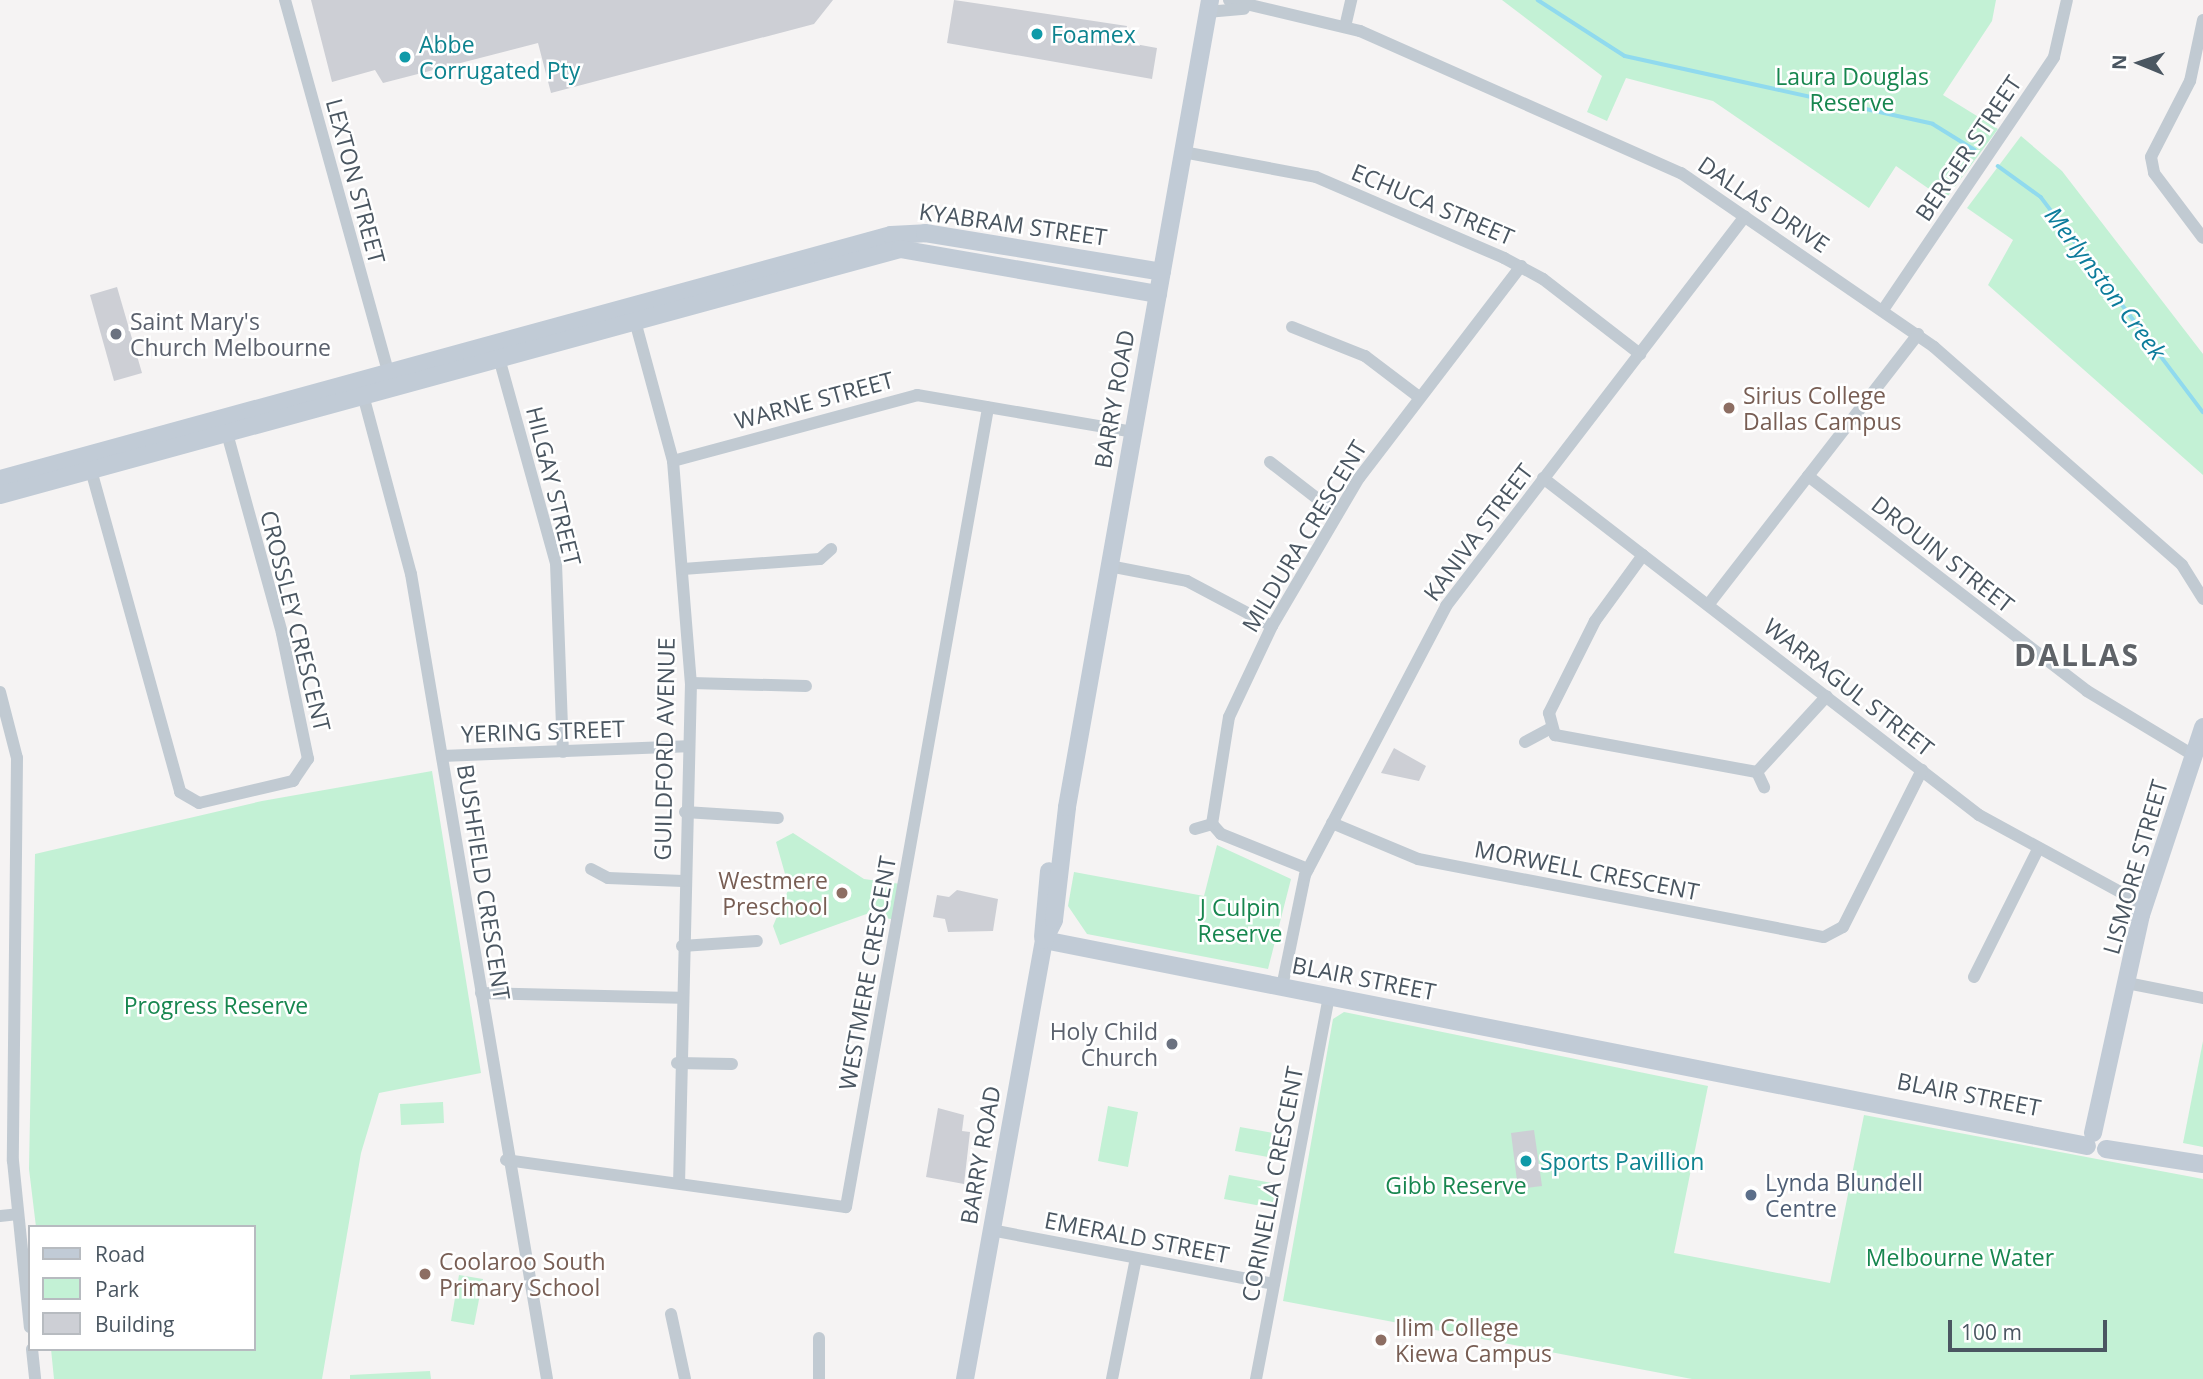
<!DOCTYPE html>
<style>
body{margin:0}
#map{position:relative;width:2203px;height:1379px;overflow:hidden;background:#f5f3f3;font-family:"Open Sans",sans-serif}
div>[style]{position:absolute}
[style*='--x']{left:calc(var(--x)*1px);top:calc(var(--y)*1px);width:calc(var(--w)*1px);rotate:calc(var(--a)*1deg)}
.green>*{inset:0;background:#c3f1d5}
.stream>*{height:3.5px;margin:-1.75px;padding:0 1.75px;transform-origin:1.75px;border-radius:1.75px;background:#90daee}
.building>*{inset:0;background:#cdcfd5}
.street>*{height:12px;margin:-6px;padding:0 6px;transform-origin:6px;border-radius:6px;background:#c1cad2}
.secondary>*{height:18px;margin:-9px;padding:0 9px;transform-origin:9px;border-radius:9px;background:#c1cbd6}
.dots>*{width:19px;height:19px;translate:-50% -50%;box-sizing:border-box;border:4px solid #fff;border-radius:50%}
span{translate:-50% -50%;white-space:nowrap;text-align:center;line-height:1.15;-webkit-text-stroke:5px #fff;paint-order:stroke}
.culture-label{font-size:23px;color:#0d838f}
.left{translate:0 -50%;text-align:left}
.park-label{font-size:23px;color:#17864f}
.street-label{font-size:23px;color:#4a5661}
.worship-label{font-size:23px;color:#5b616d}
.right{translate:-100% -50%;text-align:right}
.education-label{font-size:23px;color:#785e54}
.service-label{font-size:23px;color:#4e5e75}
.water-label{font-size:24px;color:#0c7c9b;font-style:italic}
.district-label{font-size:30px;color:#5f6368;font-weight:700;letter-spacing:2px}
.legend{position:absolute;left:28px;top:1225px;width:228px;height:126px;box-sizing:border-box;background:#fff;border:2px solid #b7bbc0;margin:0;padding:9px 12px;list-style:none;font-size:21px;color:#4a5661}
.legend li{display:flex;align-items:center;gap:14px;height:35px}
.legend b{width:35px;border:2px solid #b7bbc0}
.north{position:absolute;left:2105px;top:28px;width:70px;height:70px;-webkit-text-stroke:5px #fff;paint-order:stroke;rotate:272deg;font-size:19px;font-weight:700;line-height:28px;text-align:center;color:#4a5661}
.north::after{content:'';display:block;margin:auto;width:24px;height:32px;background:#4a5661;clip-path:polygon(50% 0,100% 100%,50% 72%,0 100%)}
.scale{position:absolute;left:1948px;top:1320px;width:159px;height:32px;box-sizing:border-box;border:4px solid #4a5661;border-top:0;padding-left:9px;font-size:21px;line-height:24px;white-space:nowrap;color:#4a5661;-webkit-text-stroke:5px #fff;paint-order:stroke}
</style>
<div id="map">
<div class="green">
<i style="clip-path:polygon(1502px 0,1996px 0,1992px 21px,1943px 95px,1998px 129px,1945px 200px,1896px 166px,1869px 208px,1713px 101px,1626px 78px,1607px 121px,1587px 112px,1602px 76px)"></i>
<i style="clip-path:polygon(2021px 136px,2062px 171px,2203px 354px,2203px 475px,1988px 285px,2013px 240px,1967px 208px)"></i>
<i style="clip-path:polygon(432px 771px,481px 1073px,379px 1093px,361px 1153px,322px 1379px,54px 1379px,51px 1349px,254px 1349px,254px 1227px,36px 1227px,29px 1169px,35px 854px,262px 801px)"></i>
<i style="clip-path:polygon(793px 833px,864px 879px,901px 884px,896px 920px,886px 918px,886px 907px,780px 945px,773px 926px,789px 888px,776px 842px)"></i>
<i style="clip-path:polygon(1217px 845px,1291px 879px,1268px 969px,1087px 934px,1068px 906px,1074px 872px,1204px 896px)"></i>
<i style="clip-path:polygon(1344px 1012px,1708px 1086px,1674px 1253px,1830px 1283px,1864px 1115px,2203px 1179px,2203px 1379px,1692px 1379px,1283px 1301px,1333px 1019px)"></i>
<i style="clip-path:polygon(2203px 1041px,2203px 1147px,2183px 1143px)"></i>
<i style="clip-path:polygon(443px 1102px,444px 1123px,401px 1125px,400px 1104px)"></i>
<i style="clip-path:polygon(1108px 1106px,1138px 1112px,1128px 1167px,1098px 1161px)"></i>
<i style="clip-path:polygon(1240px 1127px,1284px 1135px,1279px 1159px,1235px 1151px)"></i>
<i style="clip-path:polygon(1229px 1175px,1277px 1184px,1272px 1208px,1224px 1199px)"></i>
<i style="clip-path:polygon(459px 1275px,483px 1279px,474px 1325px,451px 1321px)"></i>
<i style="clip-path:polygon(430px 1371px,431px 1379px,350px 1379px,350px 1375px)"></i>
</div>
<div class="stream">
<i style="--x:1538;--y:0;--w:103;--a:32.8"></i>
<i style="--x:1625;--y:56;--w:315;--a:12.4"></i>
<i style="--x:1933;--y:124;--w:49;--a:31.8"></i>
<i style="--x:1998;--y:166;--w:53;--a:35.8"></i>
<i style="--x:2041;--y:197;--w:269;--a:53"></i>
</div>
<div class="building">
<i style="clip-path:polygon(311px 0,833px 0,814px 24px,551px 93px,538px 43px,383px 83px,375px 70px,332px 82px)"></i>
<i style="clip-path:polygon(954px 0,1127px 26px,1124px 42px,1157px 48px,1152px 79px,947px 43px)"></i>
<i style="clip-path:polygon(117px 287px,142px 373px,114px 381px,90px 295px)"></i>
<i style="clip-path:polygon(1394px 748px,1426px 766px,1419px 781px,1381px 773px)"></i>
<i style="clip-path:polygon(957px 890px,998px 899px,993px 931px,948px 932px,945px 919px,933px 917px,937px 895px,949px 897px)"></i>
<i style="clip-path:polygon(938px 1108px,964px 1115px,962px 1131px,970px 1132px,964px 1184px,926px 1177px)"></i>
<i style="clip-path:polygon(1534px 1130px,1542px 1186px,1518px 1189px,1511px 1133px)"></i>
</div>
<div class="street">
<i style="--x:285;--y:0;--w:386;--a:74.5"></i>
<i style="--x:1229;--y:0;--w:135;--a:13.3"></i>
<i style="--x:1360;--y:31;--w:351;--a:23.9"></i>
<i style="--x:1681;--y:173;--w:307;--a:34.5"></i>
<i style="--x:1934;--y:347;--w:330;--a:41.3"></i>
<i style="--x:2182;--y:565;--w:40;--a:58"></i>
<i style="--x:1207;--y:12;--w:37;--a:-5"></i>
<i style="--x:2203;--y:20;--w:62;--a:102"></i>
<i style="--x:2190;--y:81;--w:85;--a:117.2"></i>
<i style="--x:2151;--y:157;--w:16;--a:79"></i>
<i style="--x:2154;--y:173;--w:81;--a:53"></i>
<i style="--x:1345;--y:27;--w:28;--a:-77"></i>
<i style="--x:1183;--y:152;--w:135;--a:10.6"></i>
<i style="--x:1316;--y:177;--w:205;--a:23.3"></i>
<i style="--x:1504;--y:258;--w:44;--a:28.3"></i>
<i style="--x:1543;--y:279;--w:123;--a:37.7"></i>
<i style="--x:1883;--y:310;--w:305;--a:-55.9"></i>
<i style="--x:2054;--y:57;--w:58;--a:-77.2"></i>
<i style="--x:635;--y:321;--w:145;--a:74.8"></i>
<i style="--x:673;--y:461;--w:223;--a:85.4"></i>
<i style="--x:691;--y:683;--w:500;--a:91.37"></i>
<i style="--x:1292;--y:327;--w:79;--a:21.7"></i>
<i style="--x:1365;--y:356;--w:68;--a:37.2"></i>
<i style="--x:499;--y:358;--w:213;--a:74.5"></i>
<i style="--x:556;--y:563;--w:189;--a:87.9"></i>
<i style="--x:363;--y:395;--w:185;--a:75"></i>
<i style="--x:411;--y:574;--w:816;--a:80.41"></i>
<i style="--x:673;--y:461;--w:253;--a:-15.1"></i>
<i style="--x:917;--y:395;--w:219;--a:9.7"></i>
<i style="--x:1270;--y:462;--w:85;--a:37.8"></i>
<i style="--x:91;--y:470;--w:334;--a:74.5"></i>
<i style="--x:180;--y:792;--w:22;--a:30"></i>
<i style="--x:199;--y:803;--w:97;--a:-13.2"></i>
<i style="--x:293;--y:781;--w:27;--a:-56"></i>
<i style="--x:308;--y:759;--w:129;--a:-101.7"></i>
<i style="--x:282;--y:633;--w:207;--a:-105.4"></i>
<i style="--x:1808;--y:476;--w:352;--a:37.6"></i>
<i style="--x:2087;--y:691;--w:124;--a:31.1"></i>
<i style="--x:1543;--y:478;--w:551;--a:37.7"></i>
<i style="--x:1979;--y:815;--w:188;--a:28.6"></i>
<i style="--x:1643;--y:555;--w:82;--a:126"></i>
<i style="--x:1595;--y:621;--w:103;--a:116.6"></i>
<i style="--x:1549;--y:713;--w:23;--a:75"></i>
<i style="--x:1555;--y:735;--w:205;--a:10.4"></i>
<i style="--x:1757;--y:772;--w:103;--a:-47.4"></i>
<i style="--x:1109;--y:566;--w:79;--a:10.9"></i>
<i style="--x:1187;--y:581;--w:96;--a:27.9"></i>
<i style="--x:683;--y:569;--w:137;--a:-4.2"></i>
<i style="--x:820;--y:559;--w:15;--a:-42"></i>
<i style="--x:1708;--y:605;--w:343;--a:-52.2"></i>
<i style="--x:691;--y:683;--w:115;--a:1.5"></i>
<i style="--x:0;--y:692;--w:68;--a:75.6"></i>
<i style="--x:17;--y:758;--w:403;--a:90.6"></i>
<i style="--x:13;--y:1161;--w:167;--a:84.2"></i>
<i style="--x:1525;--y:742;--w:27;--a:-28"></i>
<i style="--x:442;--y:756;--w:245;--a:-2.3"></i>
<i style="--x:1757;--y:772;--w:17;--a:65"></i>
<i style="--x:685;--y:812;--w:93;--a:3.7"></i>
<i style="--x:1332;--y:823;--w:93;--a:22.7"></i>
<i style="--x:1418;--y:859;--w:413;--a:10.9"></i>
<i style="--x:1824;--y:937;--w:21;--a:-28"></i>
<i style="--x:1843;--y:927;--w:176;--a:-63.3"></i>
<i style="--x:1195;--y:829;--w:18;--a:-16"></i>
<i style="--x:591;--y:869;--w:19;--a:28"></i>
<i style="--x:608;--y:878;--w:75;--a:2.3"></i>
<i style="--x:1308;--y:869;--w:94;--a:-158.1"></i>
<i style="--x:1221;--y:834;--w:13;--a:-132"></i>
<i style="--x:1212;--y:824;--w:108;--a:-81"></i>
<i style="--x:1229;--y:717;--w:101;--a:-64.7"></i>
<i style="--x:1272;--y:626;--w:172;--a:-59.6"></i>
<i style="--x:1359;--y:478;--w:267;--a:-52.6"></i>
<i style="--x:682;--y:946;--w:75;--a:-3.8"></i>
<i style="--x:1974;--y:977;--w:143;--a:-63.4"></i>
<i style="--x:2127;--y:983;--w:77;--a:11.2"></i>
<i style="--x:1282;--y:987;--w:114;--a:-78.4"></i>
<i style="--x:1305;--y:875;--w:304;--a:-62.3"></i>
<i style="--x:1446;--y:606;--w:491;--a:-52.5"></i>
<i style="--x:481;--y:993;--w:199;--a:1.4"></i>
<i style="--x:677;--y:1063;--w:55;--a:1"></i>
<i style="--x:506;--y:1160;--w:343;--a:7.9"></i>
<i style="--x:846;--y:1207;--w:812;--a:-79.92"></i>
<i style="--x:0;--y:1216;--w:18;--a:-6"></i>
<i style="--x:991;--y:1230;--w:288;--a:10.8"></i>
<i style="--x:671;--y:1314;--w:66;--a:77.8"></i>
<i style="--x:819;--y:1338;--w:41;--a:90"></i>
<i style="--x:32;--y:1349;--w:30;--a:84"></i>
<i style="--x:1112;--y:1379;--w:123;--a:-78.8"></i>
<i style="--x:1256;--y:1379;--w:390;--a:-79.2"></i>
</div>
<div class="secondary">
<i style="--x:0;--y:479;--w:924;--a:-15.31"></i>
<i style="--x:891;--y:235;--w:34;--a:-3"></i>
<i style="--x:925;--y:233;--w:240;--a:9.3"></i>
<i style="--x:0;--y:495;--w:933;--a:-15.29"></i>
<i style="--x:900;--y:249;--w:262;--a:9.9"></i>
<i style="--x:1043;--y:937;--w:66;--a:-84.8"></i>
<i style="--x:1044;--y:940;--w:1063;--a:11.17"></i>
<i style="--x:2093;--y:1133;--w:223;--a:-77.6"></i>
<i style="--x:2141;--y:915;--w:198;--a:-71.7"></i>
<i style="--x:2106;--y:1149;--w:98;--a:8.8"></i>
<i style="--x:965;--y:1379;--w:446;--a:-79.8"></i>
<i style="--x:1044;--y:940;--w:22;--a:-63"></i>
<i style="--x:1054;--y:920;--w:114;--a:-83.4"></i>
<i style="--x:1067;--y:807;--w:820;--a:-79.95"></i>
</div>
<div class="dots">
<i style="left:1037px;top:34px;background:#0f9aa8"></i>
<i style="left:405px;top:57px;background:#0f9aa8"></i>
<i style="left:116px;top:334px;background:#6b7280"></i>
<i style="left:1729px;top:408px;background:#8d6e63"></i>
<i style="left:842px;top:893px;background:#8d6e63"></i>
<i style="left:1172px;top:1044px;background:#6b7280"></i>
<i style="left:1526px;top:1161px;background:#0f9aa8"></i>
<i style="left:1751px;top:1195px;background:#5c6f8a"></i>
<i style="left:425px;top:1274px;background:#8d6e63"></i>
<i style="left:1381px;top:1340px;background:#8d6e63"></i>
</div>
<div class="culture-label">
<span class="left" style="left:1051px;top:34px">Foamex</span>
<span class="left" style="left:419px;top:57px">Abbe<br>Corrugated Pty</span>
<span class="left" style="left:1540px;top:1161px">Sports Pavillion</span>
</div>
<div class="park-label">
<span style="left:1852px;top:89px">Laura Douglas<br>Reserve</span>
<span style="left:1240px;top:920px">J Culpin<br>Reserve</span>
<span style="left:216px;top:1005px">Progress Reserve</span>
<span style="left:1456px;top:1185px">Gibb Reserve</span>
<span style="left:1960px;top:1257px">Melbourne Water</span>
</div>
<div class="street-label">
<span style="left:1968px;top:148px;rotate:-56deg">BERGER STREET</span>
<span style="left:356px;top:181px;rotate:75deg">LEXTON STREET</span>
<span style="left:1433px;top:204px;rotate:23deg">ECHUCA STREET</span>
<span style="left:1764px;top:204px;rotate:34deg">DALLAS DRIVE</span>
<span style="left:1013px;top:224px;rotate:8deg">KYABRAM STREET</span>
<span style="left:1114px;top:399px;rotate:-80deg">BARRY ROAD</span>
<span style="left:814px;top:400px;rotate:-15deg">WARNE STREET</span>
<span style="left:554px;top:486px;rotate:76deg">HILGAY STREET</span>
<span style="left:1478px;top:532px;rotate:-53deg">KANIVA STREET</span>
<span style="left:1304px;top:536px;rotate:-59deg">MILDURA CRESCENT</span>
<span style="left:1943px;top:554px;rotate:38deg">DROUIN STREET</span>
<span style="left:296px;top:621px;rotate:76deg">CROSSLEY CRESCENT</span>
<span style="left:1849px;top:687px;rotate:38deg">WARRAGUL STREET</span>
<span style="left:543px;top:731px;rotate:-2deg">YERING STREET</span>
<span style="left:664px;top:749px;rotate:-89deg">GUILDFORD AVENUE</span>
<span style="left:2135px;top:867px;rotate:-74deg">LISMORE STREET</span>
<span style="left:1587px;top:870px;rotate:11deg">MORWELL CRESCENT</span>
<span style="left:484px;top:882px;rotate:81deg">BUSHFIELD CRESCENT</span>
<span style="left:867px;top:973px;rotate:-80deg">WESTMERE CRESCENT</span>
<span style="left:1364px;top:978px;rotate:11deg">BLAIR STREET</span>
<span style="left:1969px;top:1094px;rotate:11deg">BLAIR STREET</span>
<span style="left:980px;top:1155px;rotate:-80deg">BARRY ROAD</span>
<span style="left:1272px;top:1184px;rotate:-79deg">CORINELLA CRESCENT</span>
<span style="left:1137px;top:1237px;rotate:11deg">EMERALD STREET</span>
</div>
<div class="worship-label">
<span class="left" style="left:130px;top:334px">Saint Mary's<br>Church Melbourne</span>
<span class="right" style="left:1158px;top:1044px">Holy Child<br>Church</span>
</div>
<div class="education-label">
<span class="left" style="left:1743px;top:408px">Sirius College<br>Dallas Campus</span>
<span class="right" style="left:828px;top:893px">Westmere<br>Preschool</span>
<span class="left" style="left:439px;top:1274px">Coolaroo South<br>Primary School</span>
<span class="left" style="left:1395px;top:1340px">Ilim College<br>Kiewa Campus</span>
</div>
<div class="service-label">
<span class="left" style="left:1765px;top:1195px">Lynda Blundell<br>Centre</span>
</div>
<div class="water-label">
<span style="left:2106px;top:283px;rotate:53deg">Merlynston Creek</span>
</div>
<div class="district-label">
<span style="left:2077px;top:655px">DALLAS</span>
</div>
<ul class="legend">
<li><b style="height:9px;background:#c1cbd6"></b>Road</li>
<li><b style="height:19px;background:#c3f1d5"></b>Park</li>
<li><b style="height:19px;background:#cdcfd5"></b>Building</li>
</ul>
<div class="north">N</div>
<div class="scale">100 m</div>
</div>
